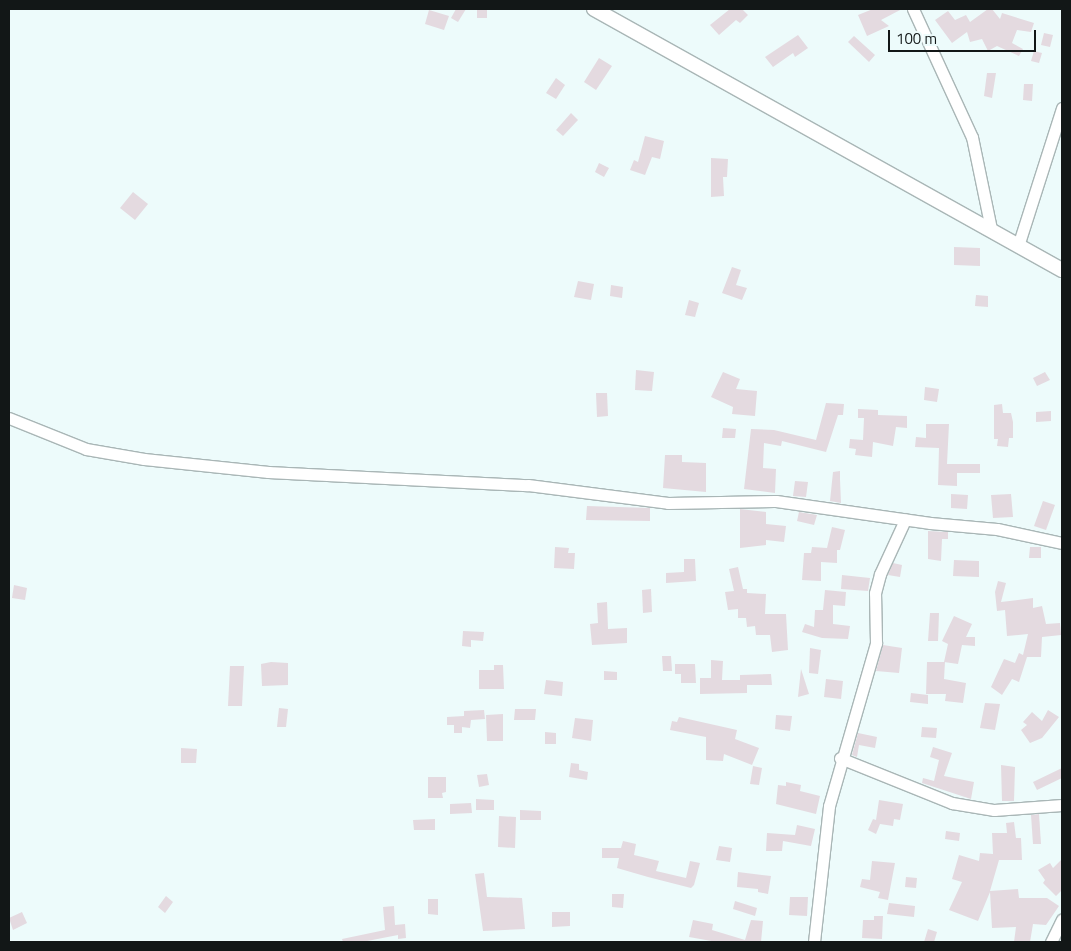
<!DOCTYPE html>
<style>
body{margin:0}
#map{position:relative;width:1071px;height:951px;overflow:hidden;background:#edfbfb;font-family:"Titillium Web",sans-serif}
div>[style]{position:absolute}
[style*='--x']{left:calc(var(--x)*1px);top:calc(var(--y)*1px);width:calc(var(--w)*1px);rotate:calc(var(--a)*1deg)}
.building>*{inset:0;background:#e4dae0}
.roads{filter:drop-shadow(1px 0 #a9b6b6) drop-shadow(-1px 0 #a9b6b6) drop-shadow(0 1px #a9b6b6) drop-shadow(0 -1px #a9b6b6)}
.minor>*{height:11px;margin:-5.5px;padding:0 5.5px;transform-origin:5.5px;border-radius:5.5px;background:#fff}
.major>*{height:14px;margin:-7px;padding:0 7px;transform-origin:7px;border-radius:7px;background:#fff}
span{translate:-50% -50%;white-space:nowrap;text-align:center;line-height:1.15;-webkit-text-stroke:4px #edfbfb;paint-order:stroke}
.frame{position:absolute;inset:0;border:10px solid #121717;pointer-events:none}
.scale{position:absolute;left:888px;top:30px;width:148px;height:22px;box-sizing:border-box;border:2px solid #121717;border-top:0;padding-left:6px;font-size:15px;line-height:18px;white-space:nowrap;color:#121717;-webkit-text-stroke:4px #edfbfb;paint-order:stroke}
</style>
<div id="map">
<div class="building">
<i style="clip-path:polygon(456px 9px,466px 9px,458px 22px,451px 18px)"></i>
<i style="clip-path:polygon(477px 9px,487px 9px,487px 18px,477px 18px)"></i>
<i style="clip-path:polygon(730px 9px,742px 9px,748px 15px,740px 23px,736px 20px,719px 35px,710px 25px)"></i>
<i style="clip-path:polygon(873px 9px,902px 9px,881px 20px,889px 26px,867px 36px,858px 15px)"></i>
<i style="clip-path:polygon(988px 9px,992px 9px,1000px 19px,1002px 13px,1034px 23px,1031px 32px,1017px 30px,1012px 43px,1023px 49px,1019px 56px,997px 46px,988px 51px,982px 39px,970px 42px,967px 32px,952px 43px,935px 20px,948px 11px,955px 20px,966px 15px,970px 22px)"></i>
<i style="clip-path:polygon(429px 10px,449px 16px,444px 30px,425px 24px)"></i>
<i style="clip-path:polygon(1044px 33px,1053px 35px,1050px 47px,1041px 45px)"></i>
<i style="clip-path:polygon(798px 35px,808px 48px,795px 57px,793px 53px,773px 67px,765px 57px)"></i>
<i style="clip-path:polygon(854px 36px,875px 55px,869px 62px,848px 42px)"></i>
<i style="clip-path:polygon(1034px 51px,1042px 53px,1039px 63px,1031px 61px)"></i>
<i style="clip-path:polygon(599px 58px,612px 66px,596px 90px,584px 82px)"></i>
<i style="clip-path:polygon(987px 73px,996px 73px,992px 98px,984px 96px)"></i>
<i style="clip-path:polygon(556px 78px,565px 85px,556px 99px,546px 93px)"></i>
<i style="clip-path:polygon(1024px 84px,1033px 84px,1032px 101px,1023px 100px)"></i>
<i style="clip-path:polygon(571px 113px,578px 120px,563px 136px,556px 130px)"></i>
<i style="clip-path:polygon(645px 136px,664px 141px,660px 159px,652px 157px,645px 175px,630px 170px,634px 160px,638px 162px)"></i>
<i style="clip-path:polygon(711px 158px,728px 159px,727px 177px,723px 177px,724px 196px,711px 197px)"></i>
<i style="clip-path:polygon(599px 163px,609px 168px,604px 177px,595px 172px)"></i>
<i style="clip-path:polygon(133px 192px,148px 204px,135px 220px,120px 208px)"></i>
<i style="clip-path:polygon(954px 247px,980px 248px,980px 266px,954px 265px)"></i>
<i style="clip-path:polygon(732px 267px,741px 270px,736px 285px,747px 288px,742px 300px,722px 293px)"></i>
<i style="clip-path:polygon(578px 281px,594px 284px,591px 300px,574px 297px)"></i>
<i style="clip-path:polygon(611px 285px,623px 287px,622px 298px,610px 296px)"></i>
<i style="clip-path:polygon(976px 295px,988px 296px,988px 307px,975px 306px)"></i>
<i style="clip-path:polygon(689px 300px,699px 303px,695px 317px,685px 315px)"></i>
<i style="clip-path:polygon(636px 370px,654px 372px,652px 391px,635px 390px)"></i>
<i style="clip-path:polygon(723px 372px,740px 379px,736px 389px,757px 391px,755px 416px,732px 414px,733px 407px,711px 397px)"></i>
<i style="clip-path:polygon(1045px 372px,1050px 380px,1037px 386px,1033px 378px)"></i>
<i style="clip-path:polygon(925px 387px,939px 389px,937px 402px,924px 400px)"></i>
<i style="clip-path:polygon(596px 393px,607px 393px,608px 416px,597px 417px)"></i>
<i style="clip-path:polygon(826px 403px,844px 404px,843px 415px,838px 415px,826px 452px,782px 441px,781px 446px,764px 443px,763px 468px,776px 469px,775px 493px,744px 489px,751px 429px,774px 430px,816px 440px)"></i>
<i style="clip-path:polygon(1002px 404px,1003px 413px,1011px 413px,1013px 422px,1013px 438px,1009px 438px,1008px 447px,997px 446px,998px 439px,994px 439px,994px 405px)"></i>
<i style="clip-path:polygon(858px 409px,878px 410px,878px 415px,907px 416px,907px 428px,896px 427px,893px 446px,873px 442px,872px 457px,855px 455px,856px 449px,849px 448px,850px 439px,863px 440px,864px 418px,858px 418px)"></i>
<i style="clip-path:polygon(1051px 411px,1051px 421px,1036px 422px,1036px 412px)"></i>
<i style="clip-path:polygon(926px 424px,949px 424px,947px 464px,980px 464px,980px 473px,957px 473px,957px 486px,938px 485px,939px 448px,915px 447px,916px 437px,926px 438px)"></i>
<i style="clip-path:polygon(723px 428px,736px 429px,735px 438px,722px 438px)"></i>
<i style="clip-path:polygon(665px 455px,682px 455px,682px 462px,706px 463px,706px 492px,663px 488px)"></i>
<i style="clip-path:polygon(840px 471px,840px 479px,841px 503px,830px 501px,833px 472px)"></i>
<i style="clip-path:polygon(795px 481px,808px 482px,806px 497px,793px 496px)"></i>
<i style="clip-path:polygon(951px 494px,968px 495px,967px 509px,951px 508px)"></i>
<i style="clip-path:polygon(1011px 494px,1013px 517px,993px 518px,991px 495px)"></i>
<i style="clip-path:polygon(1043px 501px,1055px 505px,1046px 530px,1034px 526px)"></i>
<i style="clip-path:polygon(587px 506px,650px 508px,650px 521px,586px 520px)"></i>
<i style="clip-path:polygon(740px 509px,766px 512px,766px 524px,786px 526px,784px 542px,766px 540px,766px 545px,740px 548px)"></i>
<i style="clip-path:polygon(799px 512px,817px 515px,814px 525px,797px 521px)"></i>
<i style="clip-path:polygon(832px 527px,845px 530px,840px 550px,837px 550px,837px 563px,821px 562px,821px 581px,802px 580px,804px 553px,811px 553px,812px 547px,827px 548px)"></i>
<i style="clip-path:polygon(928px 531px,948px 532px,948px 539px,942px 539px,941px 561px,928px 559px)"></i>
<i style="clip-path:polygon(555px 547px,569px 548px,568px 553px,575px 553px,574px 569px,554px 568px)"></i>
<i style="clip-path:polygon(1030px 547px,1041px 547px,1041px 558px,1029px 558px)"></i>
<i style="clip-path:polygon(684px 559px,695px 559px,696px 581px,666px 583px,666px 573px,684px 572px)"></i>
<i style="clip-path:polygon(954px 560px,979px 561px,979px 577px,953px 576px)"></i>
<i style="clip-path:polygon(893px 563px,902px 565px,900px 577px,888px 575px)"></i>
<i style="clip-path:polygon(738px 567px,743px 589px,747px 589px,747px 593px,766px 594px,765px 614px,786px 614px,788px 650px,772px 652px,770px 635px,756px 635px,755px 626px,747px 627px,746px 618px,738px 618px,738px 609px,728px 610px,725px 592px,734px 591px,729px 569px)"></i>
<i style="clip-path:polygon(842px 575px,870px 578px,868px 591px,841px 589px)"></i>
<i style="clip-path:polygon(998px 581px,1006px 583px,1001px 602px,1033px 598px,1033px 608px,1042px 606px,1046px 624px,1060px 623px,1061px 635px,1042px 637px,1041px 657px,1027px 657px,1019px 682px,1012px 679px,1002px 695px,991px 687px,1004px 659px,1015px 663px,1019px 653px,1023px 655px,1028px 634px,1007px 636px,1005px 610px,997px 611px,995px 592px)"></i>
<i style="clip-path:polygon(14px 585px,27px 588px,25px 600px,12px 598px)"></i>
<i style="clip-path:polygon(651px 589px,652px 612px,643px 613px,642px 590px)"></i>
<i style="clip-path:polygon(825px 590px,846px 592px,845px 606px,833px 605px,833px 624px,850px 626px,848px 639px,822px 638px,802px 632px,805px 624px,814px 627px,815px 610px,823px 610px)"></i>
<i style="clip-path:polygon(607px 602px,608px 629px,627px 628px,627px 643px,592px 645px,590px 624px,598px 623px,597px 603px)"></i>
<i style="clip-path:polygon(930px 613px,939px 613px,938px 641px,928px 641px)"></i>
<i style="clip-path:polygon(954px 616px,972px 624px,966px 637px,975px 637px,975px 646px,962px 645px,958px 664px,944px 662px,948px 644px,942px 641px)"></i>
<i style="clip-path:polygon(463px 631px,484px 632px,483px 641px,471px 640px,471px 647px,462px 646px)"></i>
<i style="clip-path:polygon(883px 645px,902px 648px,899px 673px,876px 671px)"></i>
<i style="clip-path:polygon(810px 648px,821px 650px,818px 674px,809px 673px)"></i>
<i style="clip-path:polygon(662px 656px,671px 656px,672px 671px,663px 671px)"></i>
<i style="clip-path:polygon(711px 660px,723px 661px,722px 680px,740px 680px,740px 675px,771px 674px,772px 685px,747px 685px,747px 693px,700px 694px,700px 678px,711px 678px)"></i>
<i style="clip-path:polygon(271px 662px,288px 663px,288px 685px,262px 686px,261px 664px)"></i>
<i style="clip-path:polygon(927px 662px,945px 662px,944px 679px,966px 683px,963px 703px,945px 701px,946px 694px,926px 694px)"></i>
<i style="clip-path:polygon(675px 664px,695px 664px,696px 683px,681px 683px,681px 674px,675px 674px)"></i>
<i style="clip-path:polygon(494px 665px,503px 665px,504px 689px,479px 689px,479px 670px,494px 670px)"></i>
<i style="clip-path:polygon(230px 666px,244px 666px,242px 706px,228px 706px)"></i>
<i style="clip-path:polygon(801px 669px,809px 694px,798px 697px)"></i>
<i style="clip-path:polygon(604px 671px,617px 672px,617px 680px,604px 680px)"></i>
<i style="clip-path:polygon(826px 679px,843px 681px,841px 699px,824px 697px)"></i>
<i style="clip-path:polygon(546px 680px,563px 682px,562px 696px,544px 694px)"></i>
<i style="clip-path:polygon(911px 693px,928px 695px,928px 704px,910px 702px)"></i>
<i style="clip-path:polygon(985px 703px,1000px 704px,995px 730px,980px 728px)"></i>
<i style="clip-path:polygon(279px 708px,288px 709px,286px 727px,277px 727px)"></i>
<i style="clip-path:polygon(515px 709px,536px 709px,535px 720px,514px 720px)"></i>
<i style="clip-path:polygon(484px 710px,485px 719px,471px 720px,470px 728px,462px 727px,462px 733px,454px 733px,454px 725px,447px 725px,447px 717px,464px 716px,464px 711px)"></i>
<i style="clip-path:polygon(1048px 710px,1059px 717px,1042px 738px,1030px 743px,1021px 730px,1027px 725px,1023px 722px,1032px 712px,1042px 721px)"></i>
<i style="clip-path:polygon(503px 714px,503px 741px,487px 741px,486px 715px)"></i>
<i style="clip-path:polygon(776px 715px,792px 716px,790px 731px,775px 729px)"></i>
<i style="clip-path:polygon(679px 717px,737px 730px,735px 739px,759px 748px,752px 765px,724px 754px,723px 761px,706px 760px,706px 737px,670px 730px,672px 721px,677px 722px)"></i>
<i style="clip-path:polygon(575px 718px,593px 720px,591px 741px,572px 738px)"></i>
<i style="clip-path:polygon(922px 727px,937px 728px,936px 738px,921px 737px)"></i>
<i style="clip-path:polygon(545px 732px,556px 733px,556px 744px,545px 744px)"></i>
<i style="clip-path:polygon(858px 733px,877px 737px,875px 748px,859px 745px,857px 757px,852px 755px)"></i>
<i style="clip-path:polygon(933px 747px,952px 753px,944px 776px,974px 782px,971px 799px,922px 783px,923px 778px,934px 781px,939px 760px,930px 757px)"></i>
<i style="clip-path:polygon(181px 748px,197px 749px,196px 763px,181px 763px)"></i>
<i style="clip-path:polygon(571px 763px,579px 764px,579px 770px,588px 772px,587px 780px,569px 777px)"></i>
<i style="clip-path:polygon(1001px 765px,1015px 767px,1014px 801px,1002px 801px)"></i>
<i style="clip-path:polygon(753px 766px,762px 768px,759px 785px,750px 784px)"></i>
<i style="clip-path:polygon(1062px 768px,1062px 778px,1037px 790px,1033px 782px)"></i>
<i style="clip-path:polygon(487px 774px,489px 785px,479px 787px,477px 775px)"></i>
<i style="clip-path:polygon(428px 777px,446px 777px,446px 792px,442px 793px,443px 798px,428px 798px)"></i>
<i style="clip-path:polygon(786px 782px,801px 785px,800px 791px,820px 796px,816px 814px,776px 804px,778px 785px,786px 786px)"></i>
<i style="clip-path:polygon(476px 799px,494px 800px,494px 810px,476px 810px)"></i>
<i style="clip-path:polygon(879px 800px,903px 804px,900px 820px,894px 819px,893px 826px,880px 824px,876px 834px,868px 830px,873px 819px,876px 820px)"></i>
<i style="clip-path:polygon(471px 803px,472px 813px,450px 814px,450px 804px)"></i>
<i style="clip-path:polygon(520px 810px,541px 811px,541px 820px,520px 820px)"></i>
<i style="clip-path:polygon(1039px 814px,1041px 844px,1033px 844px,1031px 815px)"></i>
<i style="clip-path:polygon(499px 816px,516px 817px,515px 848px,498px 847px)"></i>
<i style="clip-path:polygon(435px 819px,435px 830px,414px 830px,413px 820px)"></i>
<i style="clip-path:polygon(1014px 822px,1016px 838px,1021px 838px,1022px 860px,999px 860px,990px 891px,1018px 889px,1019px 898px,1047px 898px,1059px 906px,1046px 925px,1033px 924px,1030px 942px,1014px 942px,1016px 927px,992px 928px,990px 892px,978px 921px,949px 910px,962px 882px,952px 879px,959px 855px,979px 861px,980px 853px,993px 854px,992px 833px,1007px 833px,1006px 823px)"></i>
<i style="clip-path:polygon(797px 825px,815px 829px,811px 846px,783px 841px,782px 851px,766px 851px,767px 833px,795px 835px)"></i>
<i style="clip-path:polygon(946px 831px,960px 833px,959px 841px,945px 839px)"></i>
<i style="clip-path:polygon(623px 841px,636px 844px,634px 855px,659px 861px,656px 871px,686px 878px,690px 861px,700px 863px,694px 885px,691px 888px,648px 877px,617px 868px,619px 858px,602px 858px,602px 848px,621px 848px)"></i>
<i style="clip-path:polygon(719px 846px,732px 848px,730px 862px,716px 860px)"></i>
<i style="clip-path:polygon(1062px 859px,1062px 890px,1056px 896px,1043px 883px,1045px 880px,1038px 870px,1050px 863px,1053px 868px)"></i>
<i style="clip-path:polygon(872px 861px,895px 863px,888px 900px,878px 898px,880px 892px,860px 887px,862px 879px,870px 880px)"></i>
<i style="clip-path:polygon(738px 872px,771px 876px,768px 894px,758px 892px,758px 889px,737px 887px)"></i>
<i style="clip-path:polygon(484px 873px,487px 897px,522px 898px,525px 929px,483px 931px,475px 874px)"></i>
<i style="clip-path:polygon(906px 877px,917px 878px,916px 888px,905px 887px)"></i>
<i style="clip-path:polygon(612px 894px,624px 894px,623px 908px,612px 907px)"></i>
<i style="clip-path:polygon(166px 896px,173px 902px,165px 913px,158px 907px)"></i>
<i style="clip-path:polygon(790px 897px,808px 897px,807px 916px,789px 915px)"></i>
<i style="clip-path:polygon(428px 899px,438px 899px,438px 915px,428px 914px)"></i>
<i style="clip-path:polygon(735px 901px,757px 908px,755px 916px,733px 909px)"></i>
<i style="clip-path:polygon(889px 903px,915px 906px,914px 917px,887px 914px)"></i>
<i style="clip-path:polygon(394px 906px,395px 925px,405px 924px,406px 938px,398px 939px,398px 935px,362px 942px,343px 942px,342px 939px,385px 930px,383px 907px)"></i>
<i style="clip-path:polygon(22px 912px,27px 923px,13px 930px,9px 918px)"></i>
<i style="clip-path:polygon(552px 912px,570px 912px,570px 926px,552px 927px)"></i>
<i style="clip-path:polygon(874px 916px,883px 916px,882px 939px,862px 938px,863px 920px,874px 920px)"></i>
<i style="clip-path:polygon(693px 920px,713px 924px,712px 930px,745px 940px,751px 920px,763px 921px,761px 942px,717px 942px,689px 937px)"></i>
<i style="clip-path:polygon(928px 929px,937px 932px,934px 942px,924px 942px)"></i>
</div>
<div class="roads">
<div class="minor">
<i style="--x:913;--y:9;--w:141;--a:65.3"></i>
<i style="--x:972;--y:137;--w:94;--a:78.3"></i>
<i style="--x:1018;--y:246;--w:145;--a:-72.3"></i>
<i style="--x:9;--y:418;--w:83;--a:21.9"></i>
<i style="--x:86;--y:449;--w:59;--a:9.8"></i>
<i style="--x:144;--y:459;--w:125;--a:6"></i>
<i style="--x:268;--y:472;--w:260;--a:2.9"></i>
<i style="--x:528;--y:485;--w:141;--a:7.3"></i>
<i style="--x:668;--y:503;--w:108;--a:-1.1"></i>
<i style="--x:776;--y:501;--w:156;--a:8.1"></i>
<i style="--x:930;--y:523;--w:67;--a:5.1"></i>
<i style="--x:997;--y:529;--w:66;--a:12.2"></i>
<i style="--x:840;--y:758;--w:121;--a:21.9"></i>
<i style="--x:952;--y:803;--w:43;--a:9.5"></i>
<i style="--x:994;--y:810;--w:68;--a:-4.2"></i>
<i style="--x:814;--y:942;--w:137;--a:-83.7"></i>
<i style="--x:829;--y:806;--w:170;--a:-73.9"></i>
<i style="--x:876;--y:643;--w:50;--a:-91.1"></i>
<i style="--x:875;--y:593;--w:20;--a:-75"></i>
<i style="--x:880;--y:574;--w:60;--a:-65.2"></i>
<i style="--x:1051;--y:942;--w:25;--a:-64"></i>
</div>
<div class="major">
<i style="--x:594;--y:9;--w:536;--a:29.15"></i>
</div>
</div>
<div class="frame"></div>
<div class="scale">100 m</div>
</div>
